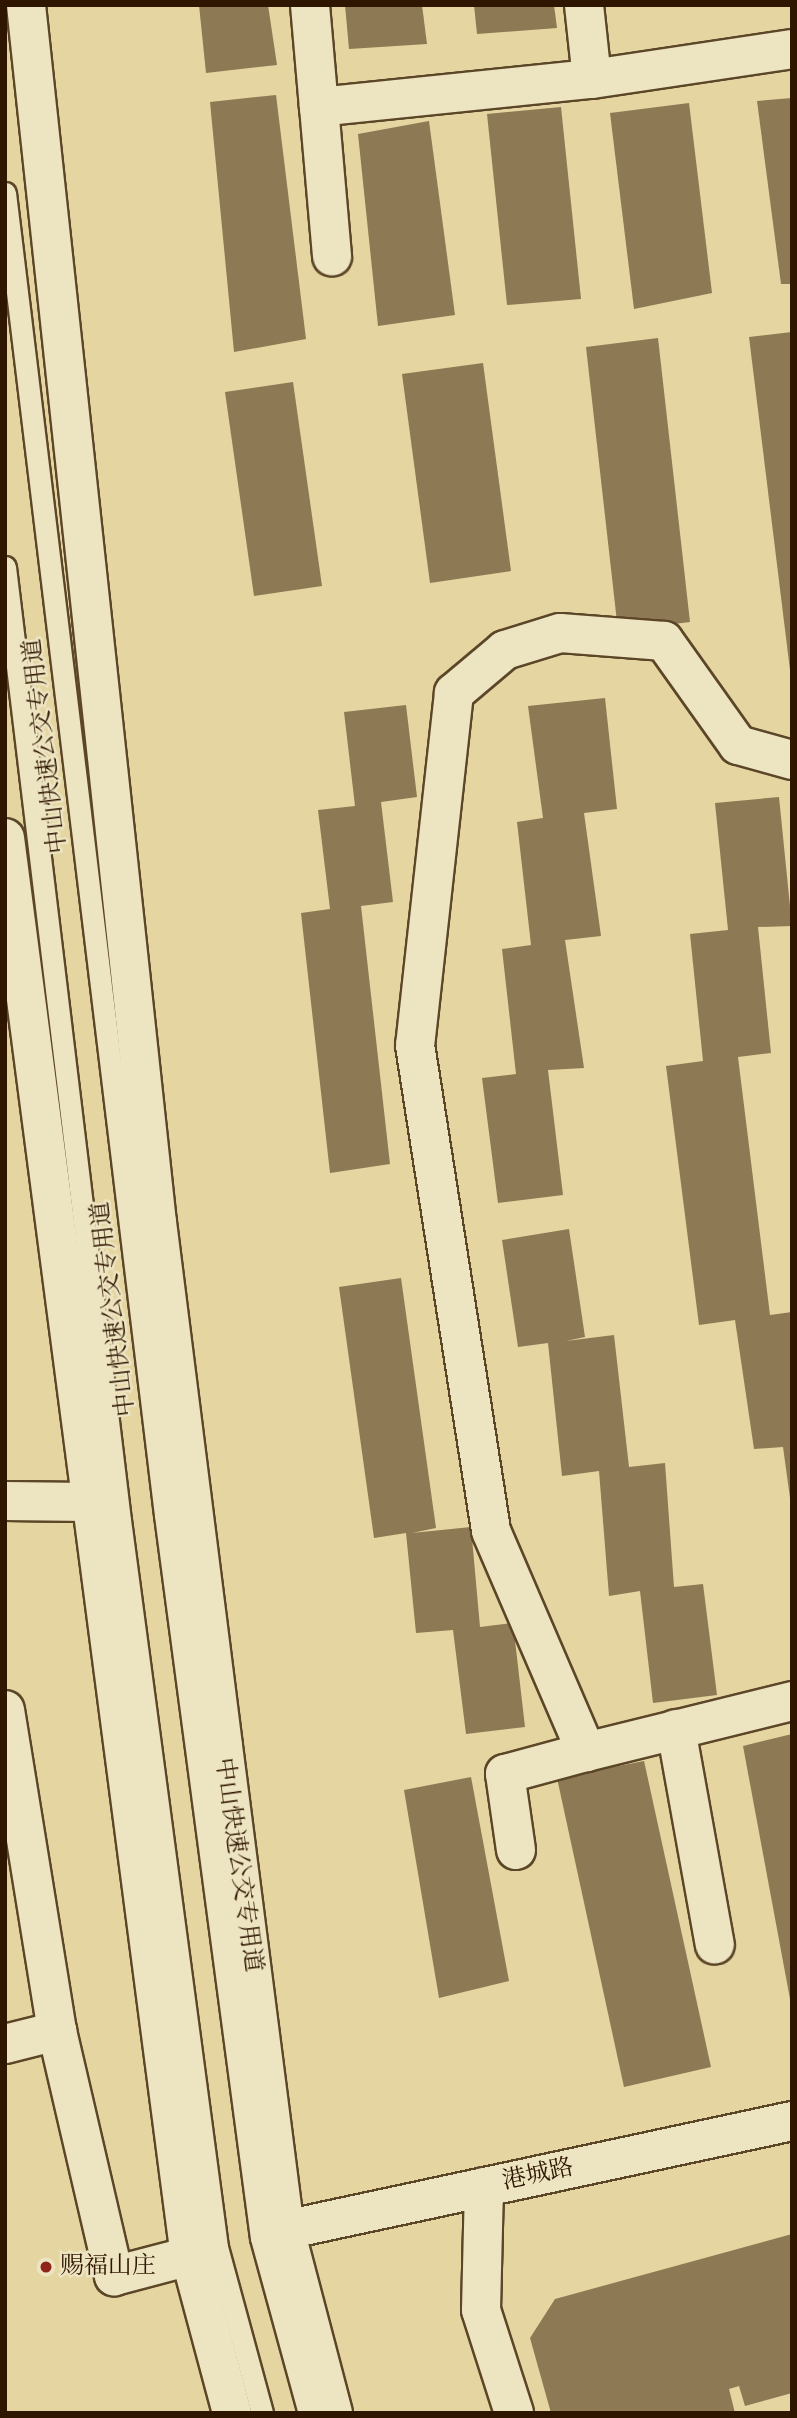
<!DOCTYPE html>
<meta charset="utf-8">
<style>
body{margin:0}
#map{position:relative;width:797px;height:2418px;overflow:hidden;background:#e4d5a1;font-family:"Libre Bodoni","Noto Serif SC",serif}
div>[style]{position:absolute}
[style*='--x']{left:calc(var(--x)*1px);top:calc(var(--y)*1px);width:calc(var(--w)*1px);rotate:calc(var(--a)*1deg)}
.building>*{inset:0;background:#8d7954}
.roads{filter:drop-shadow(2px 0 #5c4628) drop-shadow(-2px 0 #5c4628) drop-shadow(0 2px #5c4628) drop-shadow(0 -2px #5c4628)}
.lane>*{height:21px;margin:-10.5px;padding:0 10.5px;transform-origin:10.5px;border-radius:10.5px;background:#ede4c2}
.street>*{height:38px;margin:-19px;padding:0 19px;transform-origin:19px;border-radius:19px;background:#ede4c2}
.secondary>*{height:38px;margin:-19px;padding:0 19px;transform-origin:19px;border-radius:19px;background:#ede4c2}
.dots>*{width:19px;height:19px;translate:-50% -50%;box-sizing:border-box;border:4px solid #ede4c2;border-radius:50%}
span{translate:-50% -50%;white-space:nowrap;text-align:center;line-height:1.15;-webkit-text-stroke:5px #ede4c2;paint-order:stroke}
.street-label{font-size:24px;color:#2f1600}
.poi-label{font-size:24px;color:#2f1600}
.left{translate:0 -50%;text-align:left}
.frame{position:absolute;inset:0;border:7px solid #2f1600;pointer-events:none}
</style>
<div id="map">
<div class="building">
<i style="clip-path:polygon(199px 5px,268px 5px,277px 65px,206px 73px)"></i>
<i style="clip-path:polygon(345px 5px,422px 5px,427px 44px,349px 49px)"></i>
<i style="clip-path:polygon(474px 5px,554px 5px,557px 28px,477px 34px)"></i>
<i style="clip-path:polygon(276px 95px,306px 339px,234px 352px,210px 102px)"></i>
<i style="clip-path:polygon(792px 98px,792px 284px,781px 284px,757px 101px)"></i>
<i style="clip-path:polygon(689px 103px,712px 293px,634px 309px,610px 113px)"></i>
<i style="clip-path:polygon(561px 107px,581px 299px,507px 305px,487px 114px)"></i>
<i style="clip-path:polygon(429px 121px,455px 315px,378px 326px,358px 134px)"></i>
<i style="clip-path:polygon(792px 332px,792px 669px,790px 670px,749px 337px)"></i>
<i style="clip-path:polygon(658px 338px,690px 622px,618px 631px,586px 347px)"></i>
<i style="clip-path:polygon(483px 363px,511px 571px,430px 583px,402px 374px)"></i>
<i style="clip-path:polygon(293px 382px,322px 586px,254px 596px,225px 392px)"></i>
<i style="clip-path:polygon(605px 698px,617px 809px,584px 813px,601px 936px,565px 940px,584px 1068px,548px 1070px,563px 1195px,498px 1203px,482px 1078px,516px 1074px,502px 949px,531px 945px,517px 822px,543px 818px,528px 706px)"></i>
<i style="clip-path:polygon(406px 705px,417px 797px,381px 802px,393px 902px,361px 906px,390px 1164px,330px 1173px,301px 913px,330px 909px,318px 810px,355px 806px,344px 712px)"></i>
<i style="clip-path:polygon(779px 797px,792px 926px,758px 927px,771px 1053px,738px 1057px,770px 1315px,792px 1312px,790px 1498px,783px 1447px,754px 1449px,735px 1320px,699px 1325px,666px 1066px,703px 1061px,690px 934px,728px 930px,715px 803px)"></i>
<i style="clip-path:polygon(569px 1229px,585px 1337px,566px 1341px,614px 1335px,629px 1467px,665px 1463px,674px 1587px,703px 1584px,717px 1695px,653px 1703px,640px 1591px,609px 1596px,599px 1471px,562px 1476px,548px 1343px,518px 1347px,502px 1240px)"></i>
<i style="clip-path:polygon(401px 1278px,436px 1528px,412px 1533px,471px 1527px,480px 1627px,513px 1623px,525px 1727px,466px 1734px,453px 1630px,416px 1633px,406px 1533px,374px 1538px,339px 1287px)"></i>
<i style="clip-path:polygon(792px 1734px,792px 1999px,790px 1999px,743px 1746px)"></i>
<i style="clip-path:polygon(644px 1761px,711px 2067px,624px 2087px,557px 1778px)"></i>
<i style="clip-path:polygon(471px 1777px,509px 1981px,439px 1998px,404px 1790px)"></i>
<i style="clip-path:polygon(792px 2234px,792px 2393px,745px 2406px,739px 2386px,729px 2389px,735px 2413px,551px 2413px,530px 2338px,555px 2299px)"></i>
</div>
<div class="roads">
<div class="lane">
<i style="--x:5;--y:193;--w:1332;--a:83.1"></i>
<i style="--x:165;--y:1515;--w:729;--a:82.44"></i>
<i style="--x:261;--y:2238;--w:181;--a:74.7"></i>
<i style="--x:5;--y:567;--w:960;--a:83.12"></i>
<i style="--x:120;--y:1520;--w:733;--a:82.4"></i>
<i style="--x:217;--y:2247;--w:172;--a:74.8"></i>
</div>
<div class="street">
<i style="--x:310;--y:5;--w:102;--a:85"></i>
<i style="--x:319;--y:107;--w:274;--a:-5.9"></i>
<i style="--x:592;--y:79;--w:202;--a:-8.5"></i>
<i style="--x:584;--y:5;--w:74;--a:83.8"></i>
<i style="--x:319;--y:107;--w:150;--a:85"></i>
<i style="--x:792;--y:760;--w:56;--a:-164.5"></i>
<i style="--x:738;--y:745;--w:128;--a:-125.4"></i>
<i style="--x:664;--y:641;--w:104;--a:-175.6"></i>
<i style="--x:560;--y:633;--w:58;--a:162.8"></i>
<i style="--x:505;--y:650;--w:67;--a:139.9"></i>
<i style="--x:454;--y:693;--w:354;--a:96.3"></i>
<i style="--x:415;--y:1045;--w:492;--a:81.1"></i>
<i style="--x:491;--y:1531;--w:241;--a:66.7"></i>
<i style="--x:586;--y:1752;--w:212;--a:-13.9"></i>
<i style="--x:5;--y:1501;--w:84;--a:0.7"></i>
<i style="--x:676;--y:1729;--w:219;--a:79.8"></i>
<i style="--x:516;--y:1850;--w:77;--a:-98.2"></i>
<i style="--x:505;--y:1774;--w:84;--a:-15.2"></i>
<i style="--x:484;--y:2187;--w:123;--a:91.4"></i>
<i style="--x:481;--y:2310;--w:108;--a:72.2"></i>
</div>
<div class="secondary">
<i style="--x:26;--y:5;--w:1224;--a:83.86"></i>
<i style="--x:157;--y:1222;--w:528;--a:82.82"></i>
<i style="--x:223;--y:1746;--w:488;--a:82.7"></i>
<i style="--x:285;--y:2230;--w:189;--a:75.3"></i>
<i style="--x:5;--y:838;--w:1430;--a:82.57"></i>
<i style="--x:190;--y:2256;--w:163;--a:75"></i>
<i style="--x:5;--y:1710;--w:325;--a:80.8"></i>
<i style="--x:57;--y:2031;--w:252;--a:76.9"></i>
<i style="--x:114;--y:2276;--w:79;--a:-14.7"></i>
<i style="--x:5;--y:2044;--w:54;--a:-14"></i>
<i style="--x:285;--y:2230;--w:519;--a:-12.13"></i>
</div>
</div>
<div class="dots">
<i style="left:46px;top:2267px;background:#8f2418"></i>
</div>
<div class="street-label">
<span style="left:46px;top:746px;rotate:-97deg">中山快速公交专用道</span>
<span style="left:114px;top:1309px;rotate:-97deg">中山快速公交专用道</span>
<span style="left:238px;top:1865px;rotate:82deg">中山快速公交专用道</span>
<span style="left:538px;top:2175px;rotate:-12deg">港城路</span>
</div>
<div class="poi-label">
<span class="left" style="left:60px;top:2267px">赐福山庄</span>
</div>
<div class="frame"></div>
</div>
